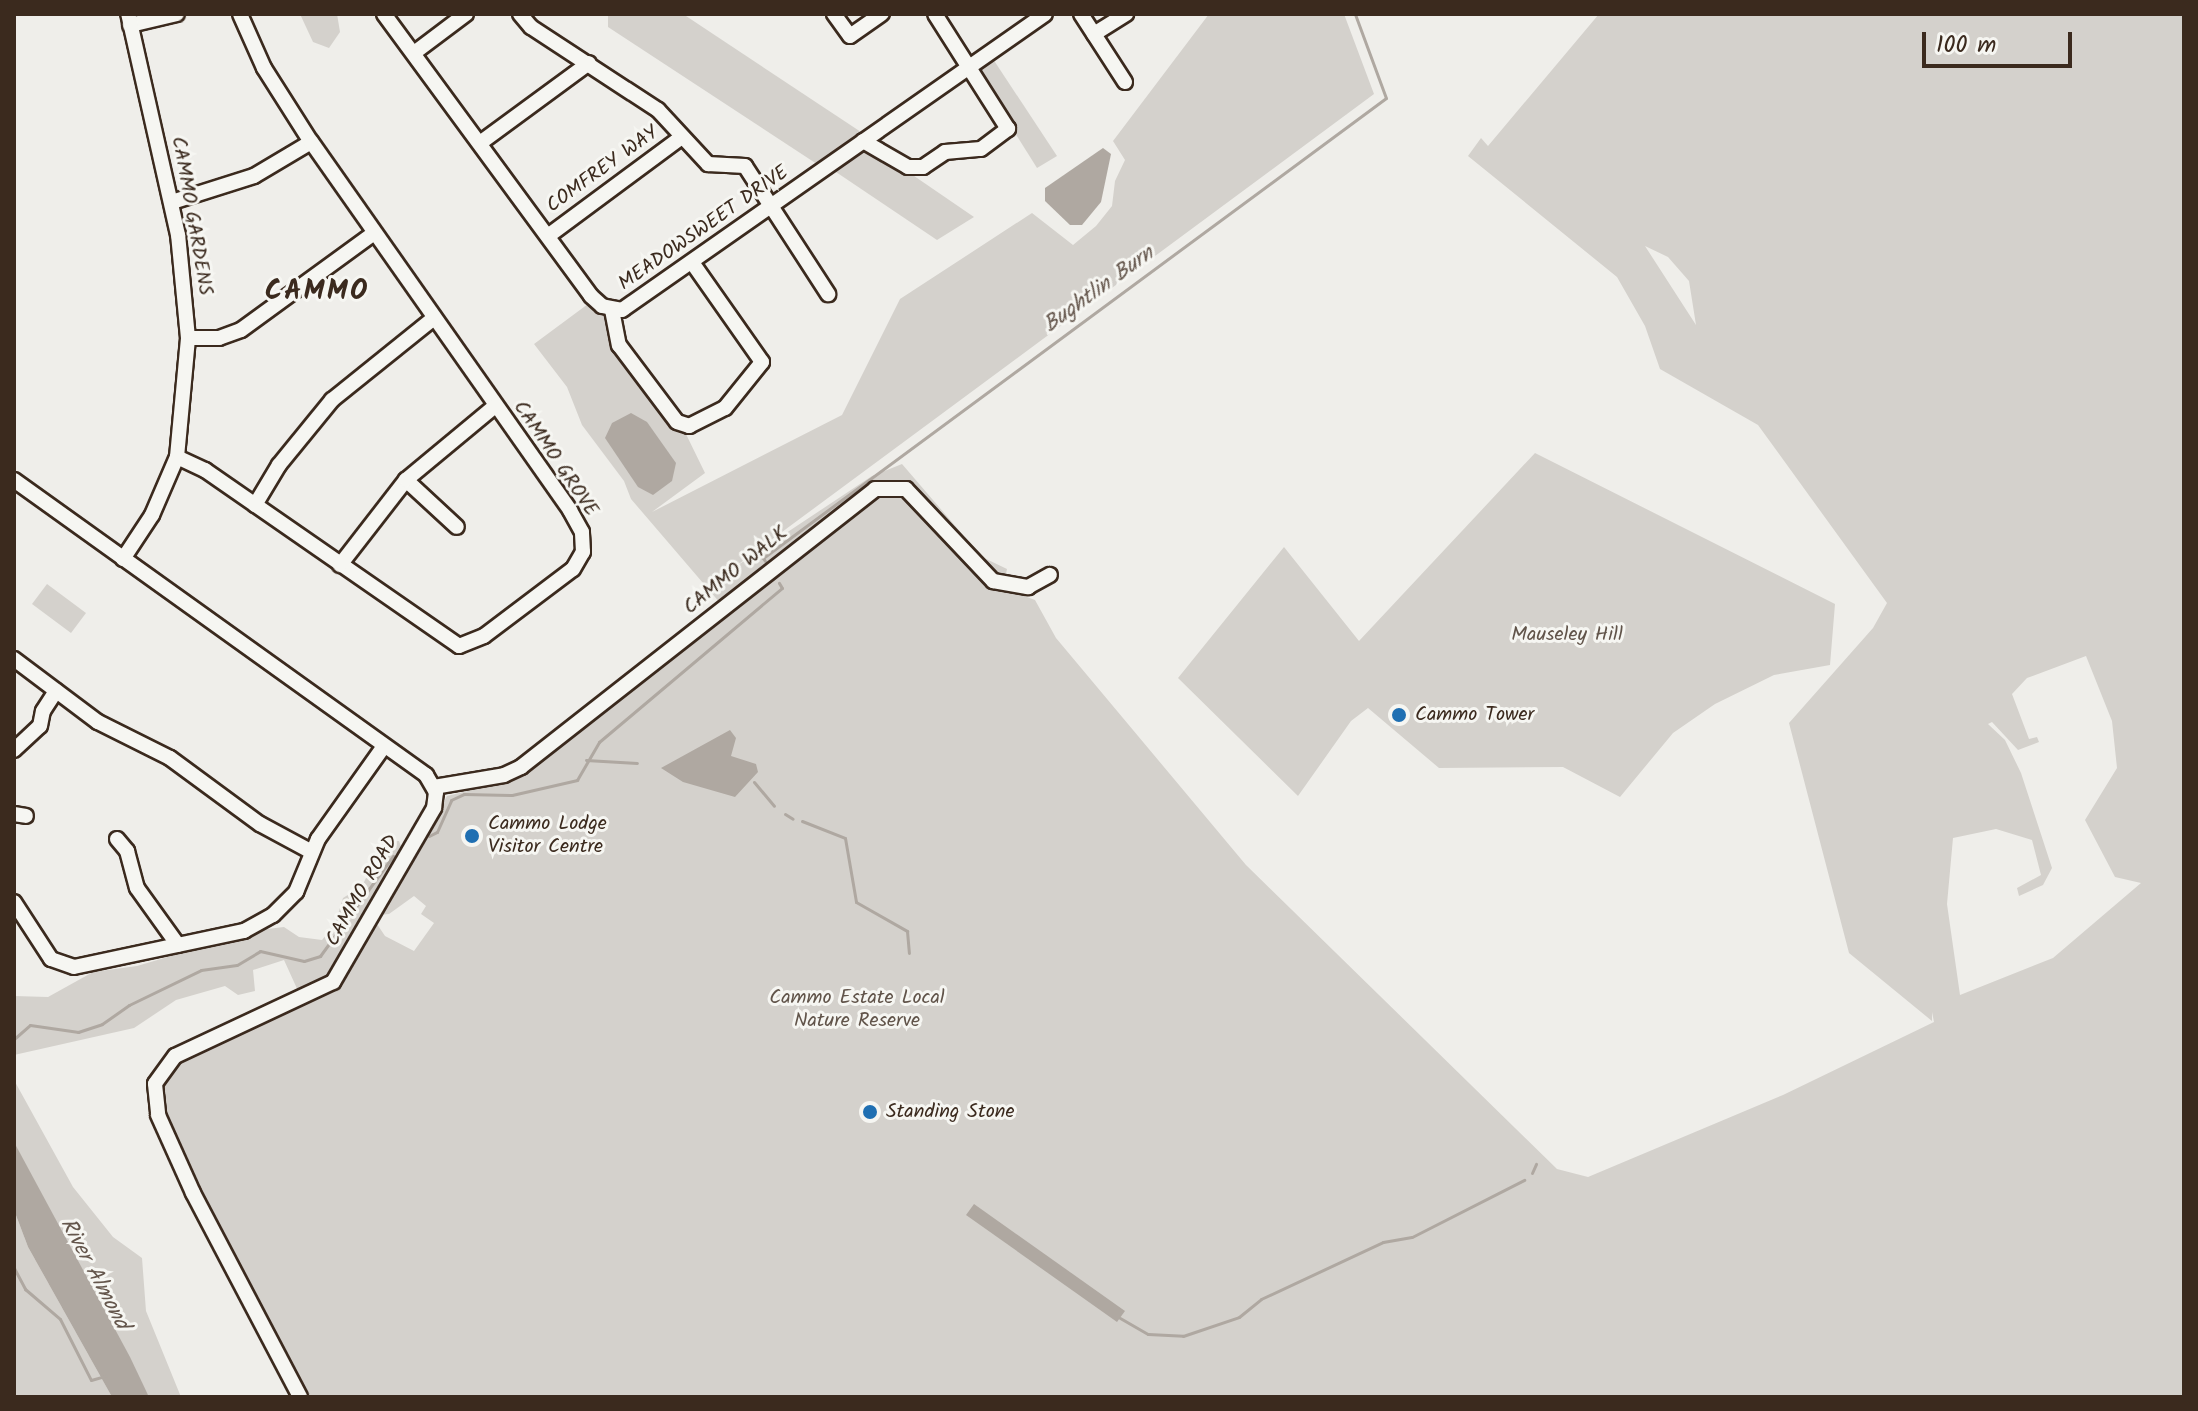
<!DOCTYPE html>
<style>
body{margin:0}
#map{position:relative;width:2198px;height:1411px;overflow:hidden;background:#efeeea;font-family:Kalam,sans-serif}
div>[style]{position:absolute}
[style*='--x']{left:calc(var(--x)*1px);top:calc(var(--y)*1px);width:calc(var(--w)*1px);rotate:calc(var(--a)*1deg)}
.green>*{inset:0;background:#d4d1cc}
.water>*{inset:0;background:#afa8a1}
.stream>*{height:3px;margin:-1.5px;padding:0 1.5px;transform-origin:1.5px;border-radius:1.5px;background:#afa8a1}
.roads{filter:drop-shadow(2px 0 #3b2a1e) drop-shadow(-2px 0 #3b2a1e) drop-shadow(0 2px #3b2a1e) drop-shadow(0 -2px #3b2a1e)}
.minor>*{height:14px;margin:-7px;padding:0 7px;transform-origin:7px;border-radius:7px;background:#f6f6f2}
.dots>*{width:22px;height:22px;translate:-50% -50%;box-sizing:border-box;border:4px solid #f6f6f2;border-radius:50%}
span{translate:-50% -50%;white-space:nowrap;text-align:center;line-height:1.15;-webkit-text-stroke:6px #f6f6f2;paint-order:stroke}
.street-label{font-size:20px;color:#3b2a1e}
.park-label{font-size:20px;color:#61544a}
.poi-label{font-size:20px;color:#3b2a1e}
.left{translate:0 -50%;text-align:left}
.water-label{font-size:22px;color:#64564c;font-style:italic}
.district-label{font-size:28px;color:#3b2a1e;font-weight:700;letter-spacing:2px}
.frame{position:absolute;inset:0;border:16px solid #3b2a1e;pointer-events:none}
.scale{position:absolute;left:1922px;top:32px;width:150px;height:36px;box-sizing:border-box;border:4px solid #3b2a1e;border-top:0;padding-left:10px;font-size:24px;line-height:28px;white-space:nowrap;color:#3b2a1e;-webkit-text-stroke:6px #f6f6f2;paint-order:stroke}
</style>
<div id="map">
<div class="green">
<i style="clip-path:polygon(300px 14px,337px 14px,340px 32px,329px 48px,313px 42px)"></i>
<i style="clip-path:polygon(608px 14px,683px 14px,867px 136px,823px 168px,608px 27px)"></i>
<i style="clip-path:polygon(evenodd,1209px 14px,1344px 14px,1374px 94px,732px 569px,872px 476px,902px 464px,982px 557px,1007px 569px,1003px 588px,1035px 600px,1056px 638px,1246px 865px,1557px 1169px,1588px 1177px,1783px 1095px,1934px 1022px,1932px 1012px,1932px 1021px,1849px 953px,1789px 723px,1873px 628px,1887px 603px,1758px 425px,1660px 369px,1645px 326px,1617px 277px,1468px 156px,1481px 138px,1488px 146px,1599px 14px,2184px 14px,2184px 1397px,307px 1397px,227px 1251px,169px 1129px,160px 1100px,164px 1078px,186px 1057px,333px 991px,375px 921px,385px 936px,414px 951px,434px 923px,421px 914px,426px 906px,414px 896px,389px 914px,379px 915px,447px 796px,505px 782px,550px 756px,705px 634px,727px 611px,631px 499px,624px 481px,582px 425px,567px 387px,534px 344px,588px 304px,607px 318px,615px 347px,684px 430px,705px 473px,652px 512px,842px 415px,900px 299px,1032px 213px,1073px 245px,1096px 226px,1112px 206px,1115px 181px,1125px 160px,1113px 141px,1209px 14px,1645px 246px,1668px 257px,1689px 281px,1696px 325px,1645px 246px,1209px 14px,2086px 656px,2112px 721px,2117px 768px,2085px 820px,2115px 877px,2141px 883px,2053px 958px,1960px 995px,1947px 904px,1953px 838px,1996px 829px,2032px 840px,2041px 875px,2017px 888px,2019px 896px,2043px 885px,2052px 868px,2021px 773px,2005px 740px,1988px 724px,1992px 722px,2018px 750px,2039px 742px,2037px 737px,2029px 739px,2012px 694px,2027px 678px,2086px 656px)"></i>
<i style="clip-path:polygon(993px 59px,1057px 156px,1037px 168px,976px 71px)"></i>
<i style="clip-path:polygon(863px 141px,974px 217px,937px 240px,830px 168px)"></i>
<i style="clip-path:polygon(1535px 453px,1835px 604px,1830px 665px,1774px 675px,1715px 704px,1673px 733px,1620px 797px,1563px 767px,1439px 768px,1368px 708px,1351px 721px,1298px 796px,1178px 678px,1284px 547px,1359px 641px)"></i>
<i style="clip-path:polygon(47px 584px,86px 613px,71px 633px,32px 604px)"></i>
<i style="clip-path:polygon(399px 841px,403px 852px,327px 983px,299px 993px,284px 960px,253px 970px,255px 991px,238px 995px,225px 986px,176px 1000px,134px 1028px,14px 1055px,14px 996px,48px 997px,93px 972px,137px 966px,259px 930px,284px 927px,299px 937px,322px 940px,335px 924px,343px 898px,362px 886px,384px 842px)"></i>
<i style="clip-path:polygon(14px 1080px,73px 1187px,113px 1237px,142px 1258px,146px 1311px,181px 1397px,149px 1397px,53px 1222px,14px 1142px)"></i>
<i style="clip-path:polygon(14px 1210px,28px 1247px,112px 1397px,14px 1397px)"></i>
</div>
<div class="water">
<i style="clip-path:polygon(1103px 148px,1111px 154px,1101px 202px,1082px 225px,1070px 225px,1045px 201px,1045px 188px)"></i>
<i style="clip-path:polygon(631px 413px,647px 422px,676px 463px,672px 481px,653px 495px,638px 487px,605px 438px,612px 423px)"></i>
<i style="clip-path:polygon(730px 730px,736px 738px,731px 756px,756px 764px,758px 772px,735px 797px,683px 782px,661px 768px)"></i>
<i style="clip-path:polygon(14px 1142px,130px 1357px,149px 1397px,112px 1397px,28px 1247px,14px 1210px)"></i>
<i style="clip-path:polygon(974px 1204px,1125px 1311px,1117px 1322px,966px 1215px)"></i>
</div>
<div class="stream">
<i style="--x:765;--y:561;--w:4;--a:-124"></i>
<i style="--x:763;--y:558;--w:774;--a:-36.44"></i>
<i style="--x:1386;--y:98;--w:90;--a:-110.3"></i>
<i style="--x:586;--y:760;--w:51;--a:3.4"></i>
<i style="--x:754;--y:782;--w:31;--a:50"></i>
<i style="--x:785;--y:814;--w:9;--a:32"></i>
<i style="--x:802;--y:821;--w:46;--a:21.6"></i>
<i style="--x:845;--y:838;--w:65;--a:80.2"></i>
<i style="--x:856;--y:902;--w:59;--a:29.6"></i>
<i style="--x:907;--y:931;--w:22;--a:85"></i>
<i style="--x:429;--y:836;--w:9;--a:-27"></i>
<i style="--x:437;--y:832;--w:35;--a:-66"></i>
<i style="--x:451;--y:800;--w:14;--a:-25"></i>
<i style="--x:464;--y:794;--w:48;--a:1.2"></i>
<i style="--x:512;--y:795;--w:67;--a:-13"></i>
<i style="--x:577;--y:780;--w:44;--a:-59.9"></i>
<i style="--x:599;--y:742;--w:239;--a:-40.1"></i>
<i style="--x:782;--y:588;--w:6;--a:-121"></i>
<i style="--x:14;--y:1039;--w:21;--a:-41"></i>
<i style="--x:30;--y:1025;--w:49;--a:8.3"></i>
<i style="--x:78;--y:1032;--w:25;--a:-18"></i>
<i style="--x:102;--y:1024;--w:33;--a:-35"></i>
<i style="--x:129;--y:1005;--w:80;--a:-25.9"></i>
<i style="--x:201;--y:970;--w:36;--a:-8"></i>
<i style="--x:237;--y:965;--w:27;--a:-31"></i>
<i style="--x:260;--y:951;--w:45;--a:12.8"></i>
<i style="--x:304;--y:961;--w:17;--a:-17"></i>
<i style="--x:320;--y:956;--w:124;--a:-53.9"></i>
<i style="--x:1532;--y:1173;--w:10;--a:-66"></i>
<i style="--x:14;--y:1268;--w:24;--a:62"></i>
<i style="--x:25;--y:1289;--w:46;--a:40.6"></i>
<i style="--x:60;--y:1319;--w:68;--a:63.1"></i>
<i style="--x:91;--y:1380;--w:15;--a:-16"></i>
<i style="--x:1120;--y:1318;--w:32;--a:30"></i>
<i style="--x:1148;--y:1334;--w:35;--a:3"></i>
<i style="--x:1183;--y:1336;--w:59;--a:-18.7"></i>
<i style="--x:1239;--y:1317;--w:28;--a:-39"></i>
<i style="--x:1261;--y:1299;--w:135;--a:-25"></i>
<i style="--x:1383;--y:1242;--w:29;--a:-10"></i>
<i style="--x:1412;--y:1237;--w:126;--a:-27"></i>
</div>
<div class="roads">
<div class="minor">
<i style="--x:384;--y:14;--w:350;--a:53.7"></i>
<i style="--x:591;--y:296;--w:15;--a:42"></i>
<i style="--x:602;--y:306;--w:20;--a:11"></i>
<i style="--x:622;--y:310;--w:516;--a:-34.98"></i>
<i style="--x:520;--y:14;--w:17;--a:50"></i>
<i style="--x:531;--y:27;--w:152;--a:33.2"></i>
<i style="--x:658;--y:110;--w:74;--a:47.2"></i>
<i style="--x:708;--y:164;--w:37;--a:3"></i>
<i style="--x:745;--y:166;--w:153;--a:57"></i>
<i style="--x:834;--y:14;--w:27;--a:54"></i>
<i style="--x:850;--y:36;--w:39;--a:-35"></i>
<i style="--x:1081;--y:14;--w:81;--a:57.1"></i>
<i style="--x:130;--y:25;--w:48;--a:-13.2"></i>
<i style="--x:1094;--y:34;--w:38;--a:-32"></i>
<i style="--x:414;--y:53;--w:65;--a:-36.9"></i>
<i style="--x:863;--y:141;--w:52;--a:30"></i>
<i style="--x:908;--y:167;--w:15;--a:0"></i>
<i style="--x:923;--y:167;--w:27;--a:-34"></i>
<i style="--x:945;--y:152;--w:36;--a:-5"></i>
<i style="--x:981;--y:149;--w:34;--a:-37"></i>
<i style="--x:1008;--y:129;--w:136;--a:-122.4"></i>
<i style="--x:480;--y:143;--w:135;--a:-36.3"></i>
<i style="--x:172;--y:202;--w:86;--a:-17.6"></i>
<i style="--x:254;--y:176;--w:66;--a:-30.8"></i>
<i style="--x:548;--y:236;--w:167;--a:-36.5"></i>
<i style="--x:612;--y:310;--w:36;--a:79"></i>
<i style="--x:619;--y:345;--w:96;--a:53"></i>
<i style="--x:677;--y:422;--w:13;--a:18"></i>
<i style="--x:689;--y:426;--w:40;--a:-26.6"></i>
<i style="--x:725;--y:408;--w:59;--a:-51.2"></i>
<i style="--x:762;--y:362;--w:120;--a:-125.1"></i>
<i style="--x:188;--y:338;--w:31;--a:0"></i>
<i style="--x:219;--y:338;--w:23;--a:-20"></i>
<i style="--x:241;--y:330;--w:165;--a:-36.1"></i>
<i style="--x:177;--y:457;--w:31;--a:25"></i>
<i style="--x:205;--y:470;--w:309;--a:34.7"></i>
<i style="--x:459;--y:646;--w:27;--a:-22"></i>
<i style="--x:484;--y:636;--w:111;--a:-37"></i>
<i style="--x:573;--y:569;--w:20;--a:-60"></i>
<i style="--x:583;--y:552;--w:20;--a:-93"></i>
<i style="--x:582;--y:532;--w:25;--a:-119"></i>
<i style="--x:570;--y:510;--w:450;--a:-125.1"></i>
<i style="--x:311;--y:142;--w:88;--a:-122.4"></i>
<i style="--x:264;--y:68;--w:59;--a:-114"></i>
<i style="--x:14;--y:480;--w:507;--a:35.6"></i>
<i style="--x:426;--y:775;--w:20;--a:60"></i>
<i style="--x:436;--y:792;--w:16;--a:97"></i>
<i style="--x:434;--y:808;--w:201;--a:120.1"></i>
<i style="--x:333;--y:982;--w:174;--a:154.9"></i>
<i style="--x:175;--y:1056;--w:34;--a:126"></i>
<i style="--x:155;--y:1084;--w:31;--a:84"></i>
<i style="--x:158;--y:1115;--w:85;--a:65.8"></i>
<i style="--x:193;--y:1193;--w:230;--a:62.3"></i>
<i style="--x:406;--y:480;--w:69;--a:42.7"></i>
<i style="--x:255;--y:505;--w:47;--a:-59"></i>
<i style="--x:279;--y:465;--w:84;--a:-50.8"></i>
<i style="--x:332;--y:400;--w:131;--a:-38.8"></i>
<i style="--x:123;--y:559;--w:53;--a:-56.6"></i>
<i style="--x:152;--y:515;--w:63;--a:-66.7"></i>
<i style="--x:177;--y:457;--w:120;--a:-84.7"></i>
<i style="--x:188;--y:338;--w:103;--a:-95.5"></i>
<i style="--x:178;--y:235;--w:227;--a:-102.7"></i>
<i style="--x:340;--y:565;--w:108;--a:-52.2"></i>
<i style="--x:406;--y:480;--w:116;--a:-39.7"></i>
<i style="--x:14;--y:659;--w:105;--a:36.9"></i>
<i style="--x:98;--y:722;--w:80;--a:26.6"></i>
<i style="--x:170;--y:758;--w:112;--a:36.3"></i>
<i style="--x:260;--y:824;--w:59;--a:28.3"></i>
<i style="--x:14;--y:750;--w:35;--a:-43"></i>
<i style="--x:40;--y:726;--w:15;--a:-79"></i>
<i style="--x:43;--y:711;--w:24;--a:-57"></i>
<i style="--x:434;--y:787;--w:71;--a:-9.7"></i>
<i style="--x:504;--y:775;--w:19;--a:-25"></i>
<i style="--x:521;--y:767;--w:450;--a:-38.1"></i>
<i style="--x:875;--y:489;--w:31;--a:0"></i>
<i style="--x:906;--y:489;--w:127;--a:46.6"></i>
<i style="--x:993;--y:581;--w:36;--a:10"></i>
<i style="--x:1028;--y:587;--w:25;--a:-29"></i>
<i style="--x:14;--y:814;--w:12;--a:9"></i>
<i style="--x:117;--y:839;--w:16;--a:50"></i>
<i style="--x:127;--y:851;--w:38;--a:75"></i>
<i style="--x:137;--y:888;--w:70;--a:54.3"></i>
<i style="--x:14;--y:902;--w:68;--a:57"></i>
<i style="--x:51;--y:959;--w:24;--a:19"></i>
<i style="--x:74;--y:967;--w:174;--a:-12"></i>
<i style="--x:244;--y:931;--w:33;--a:-29"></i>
<i style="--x:273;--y:915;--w:33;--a:-45"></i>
<i style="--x:296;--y:892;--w:57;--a:-67.5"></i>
<i style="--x:318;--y:839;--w:114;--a:-54.6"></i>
</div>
</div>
<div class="dots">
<i style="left:1399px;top:715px;background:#1f6fb2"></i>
<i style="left:472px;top:836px;background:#1f6fb2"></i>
<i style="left:870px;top:1112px;background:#1f6fb2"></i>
</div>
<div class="street-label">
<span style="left:603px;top:170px;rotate:-36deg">COMFREY WAY</span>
<span style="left:191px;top:216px;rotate:80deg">CAMMO GARDENS</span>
<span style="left:704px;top:229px;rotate:-35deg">MEADOWSWEET DRIVE</span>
<span style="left:555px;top:459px;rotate:56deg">CAMMO GROVE</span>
<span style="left:736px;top:571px;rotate:-39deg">CAMMO WALK</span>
<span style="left:363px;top:891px;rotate:-60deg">CAMMO ROAD</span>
</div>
<div class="park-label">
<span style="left:1567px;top:635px">Mauseley Hill</span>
<span style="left:857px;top:1010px">Cammo Estate Local<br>Nature Reserve</span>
</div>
<div class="poi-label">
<span class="left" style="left:1415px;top:715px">Cammo Tower</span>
<span class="left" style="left:488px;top:836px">Cammo Lodge<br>Visitor Centre</span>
<span class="left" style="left:886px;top:1112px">Standing Stone</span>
</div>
<div class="water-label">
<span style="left:1099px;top:290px;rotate:-36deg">Bughtlin Burn</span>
<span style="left:94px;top:1274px;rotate:62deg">River Almond</span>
</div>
<div class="district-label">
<span style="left:317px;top:292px">CAMMO</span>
</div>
<div class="frame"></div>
<div class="scale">100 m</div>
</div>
